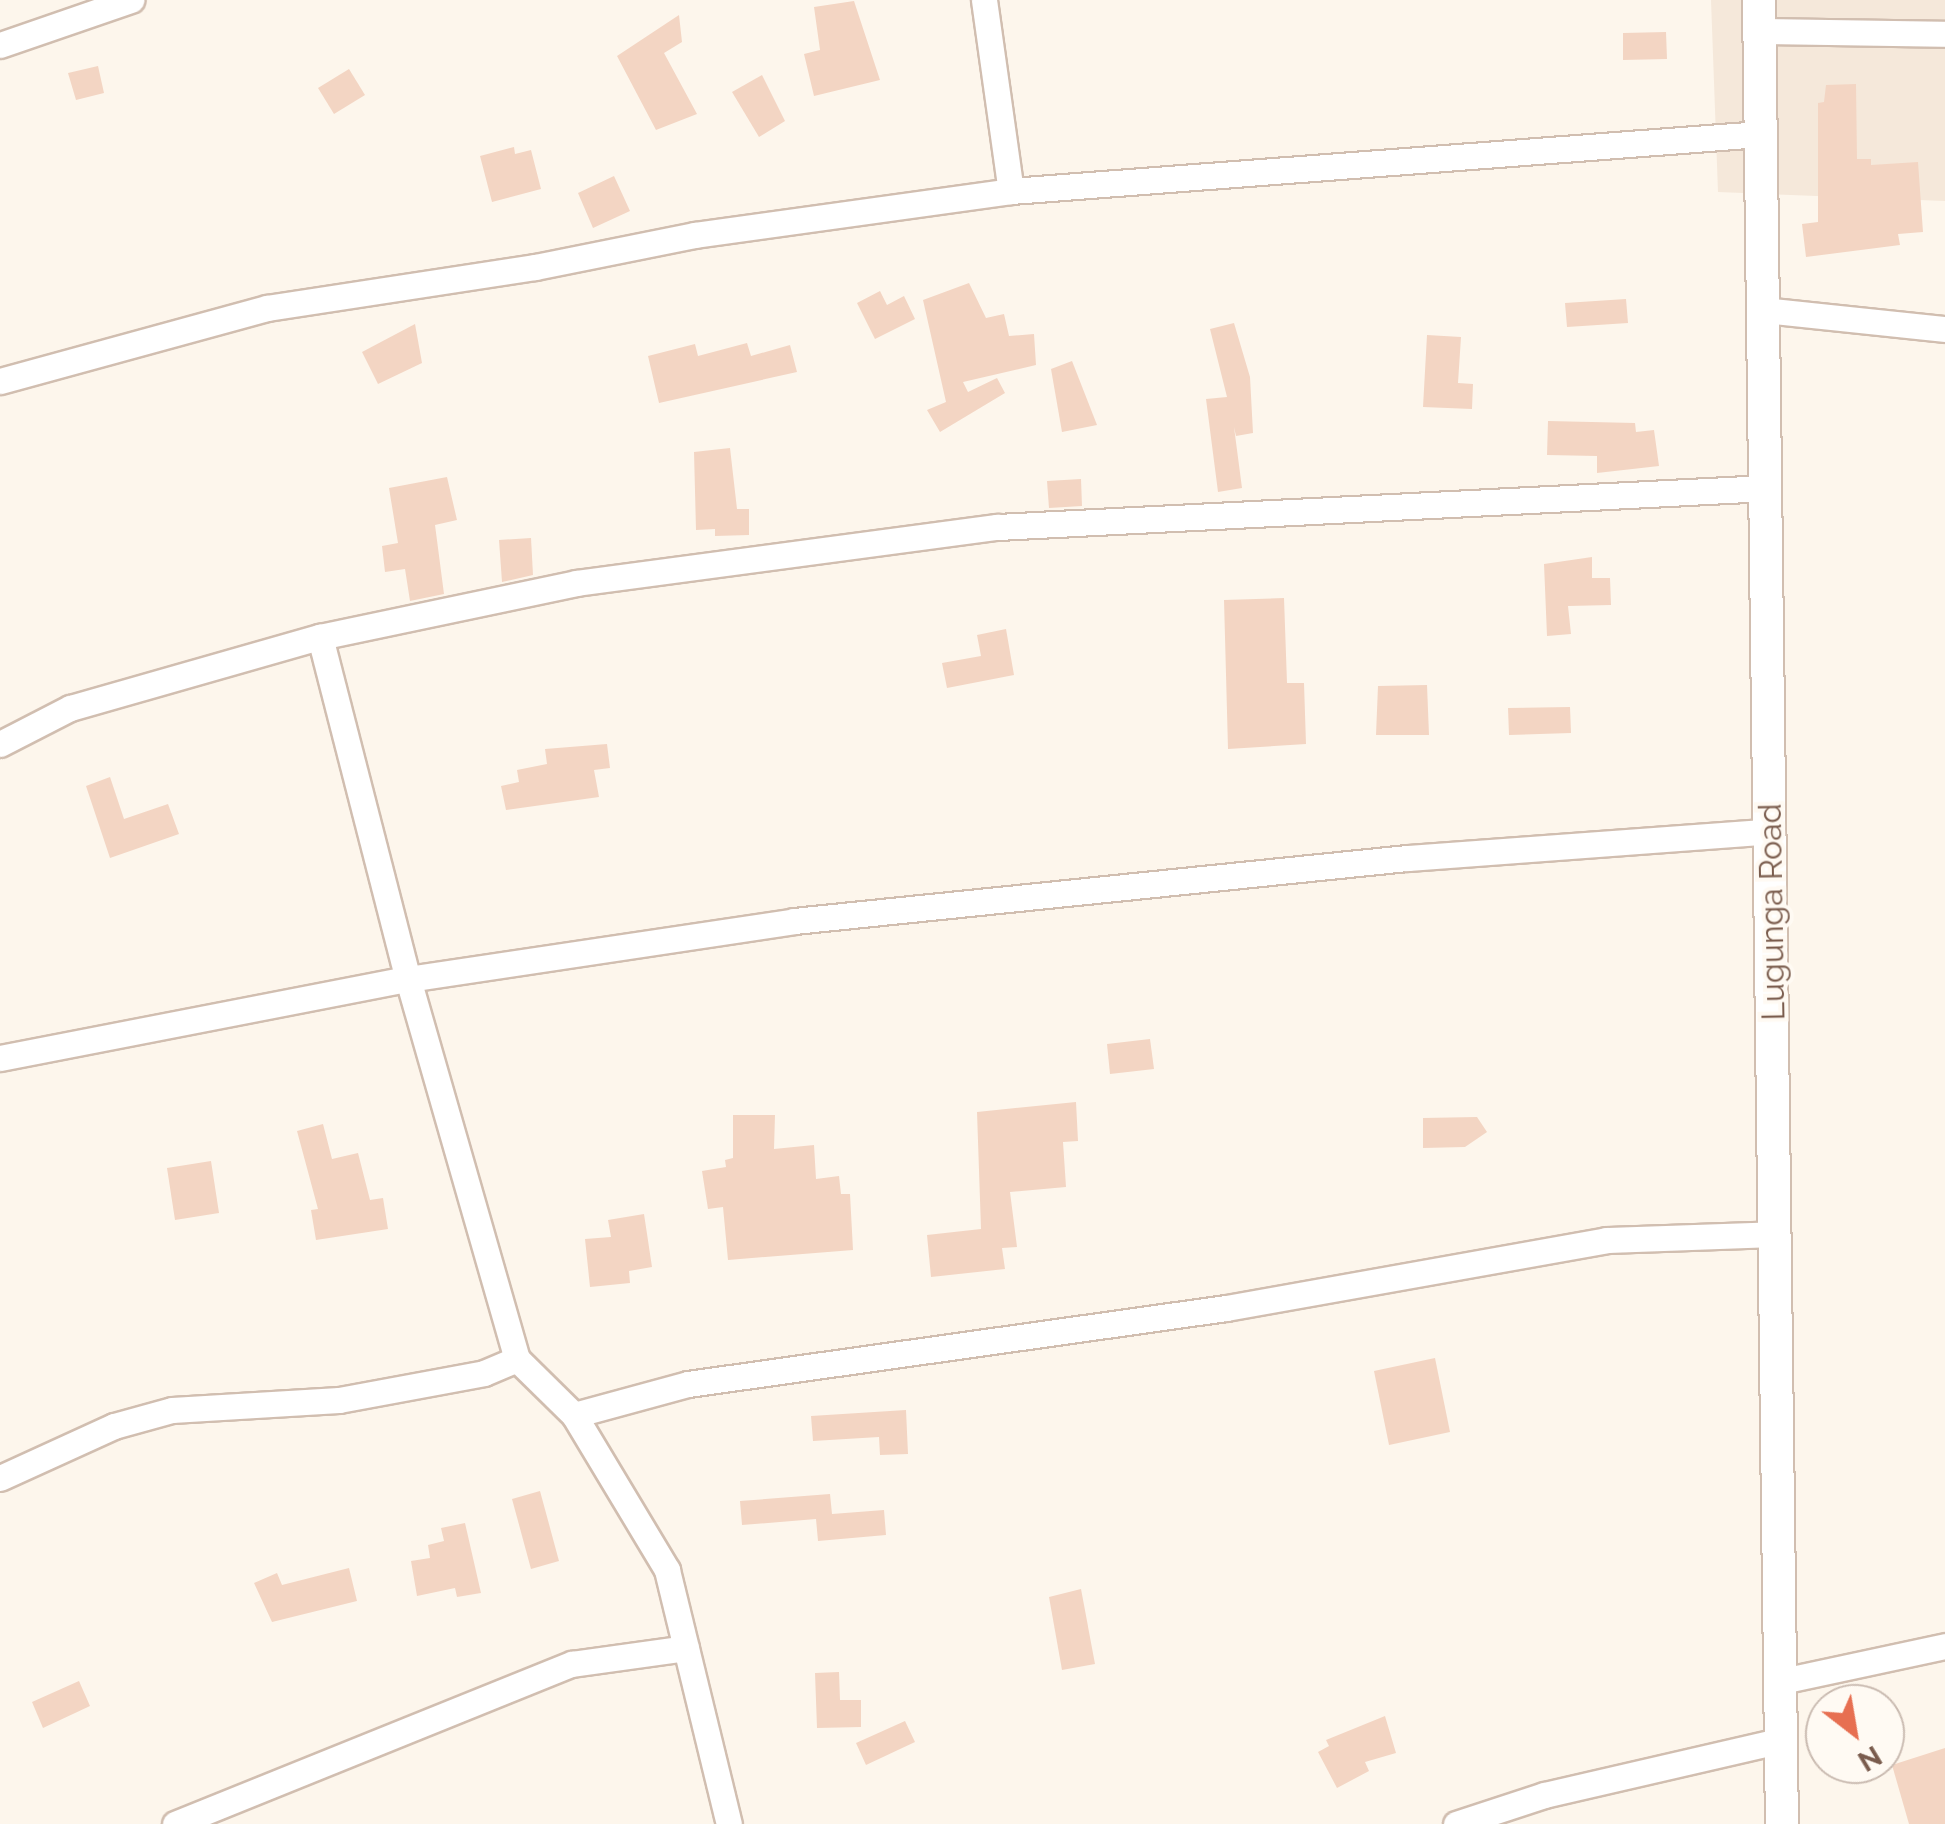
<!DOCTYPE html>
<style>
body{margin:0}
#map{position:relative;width:1945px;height:1824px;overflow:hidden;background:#fdf6ec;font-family:Raleway,sans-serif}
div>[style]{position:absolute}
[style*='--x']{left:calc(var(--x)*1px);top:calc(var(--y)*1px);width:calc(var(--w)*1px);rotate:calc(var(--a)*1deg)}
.residential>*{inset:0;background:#f5e8da}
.building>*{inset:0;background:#f3d5c3}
.roads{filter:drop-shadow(2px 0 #d1beb0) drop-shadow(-2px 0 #d1beb0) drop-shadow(0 2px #d1beb0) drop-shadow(0 -2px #d1beb0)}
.minor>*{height:25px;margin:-12.5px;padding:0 12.5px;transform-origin:12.5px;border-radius:12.5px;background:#fff}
.tertiary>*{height:32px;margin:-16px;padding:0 16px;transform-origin:16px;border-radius:16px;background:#fff}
span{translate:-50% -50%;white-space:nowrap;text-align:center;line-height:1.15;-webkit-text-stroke:8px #fffaf3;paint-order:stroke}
.street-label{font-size:32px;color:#7a5c4d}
.north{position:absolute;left:1805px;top:1684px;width:100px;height:100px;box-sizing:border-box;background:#fffaf3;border:2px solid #cabbb1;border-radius:50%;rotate:149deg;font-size:28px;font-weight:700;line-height:40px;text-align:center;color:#7a5c4d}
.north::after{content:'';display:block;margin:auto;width:35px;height:45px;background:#e76f51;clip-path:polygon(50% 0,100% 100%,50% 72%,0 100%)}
</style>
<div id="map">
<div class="residential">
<i style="clip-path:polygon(1711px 0,1945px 0,1945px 201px,1718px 192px)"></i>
</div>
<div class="building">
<i style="clip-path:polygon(854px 1px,880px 80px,814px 96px,804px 54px,820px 50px,814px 7px)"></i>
<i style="clip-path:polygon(679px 15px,682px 42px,664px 53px,697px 114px,656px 130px,617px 56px)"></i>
<i style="clip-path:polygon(1666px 32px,1667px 59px,1623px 60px,1623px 33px)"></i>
<i style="clip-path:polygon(98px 66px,104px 93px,76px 100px,68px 73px)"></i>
<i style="clip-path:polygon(349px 69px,365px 95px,334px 114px,318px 88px)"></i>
<i style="clip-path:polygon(762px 75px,785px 121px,759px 137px,732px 92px)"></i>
<i style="clip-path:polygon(1856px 84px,1857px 159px,1871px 159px,1871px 165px,1918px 162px,1923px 232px,1898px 234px,1900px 245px,1806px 257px,1802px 224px,1818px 222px,1818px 103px,1824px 102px,1826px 85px)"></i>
<i style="clip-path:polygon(514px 147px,515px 154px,531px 150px,541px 189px,492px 202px,480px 156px)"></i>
<i style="clip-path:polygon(614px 176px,630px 211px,593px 228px,578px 193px)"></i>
<i style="clip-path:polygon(969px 283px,986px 318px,1004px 314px,1009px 336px,1034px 334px,1036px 365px,963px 382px,968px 392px,997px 378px,1005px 393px,940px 432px,927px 410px,946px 402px,923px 300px)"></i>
<i style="clip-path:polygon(880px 291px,887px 305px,904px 296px,915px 319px,875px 339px,857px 303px)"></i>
<i style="clip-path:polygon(1626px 299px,1628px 323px,1567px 327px,1565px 303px)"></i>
<i style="clip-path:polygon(1234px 323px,1250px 377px,1253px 433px,1236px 436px,1234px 427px,1242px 488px,1218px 492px,1206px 399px,1227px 397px,1210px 329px)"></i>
<i style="clip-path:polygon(415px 324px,422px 363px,378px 384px,362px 352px)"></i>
<i style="clip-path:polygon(1427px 335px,1461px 337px,1458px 383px,1473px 384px,1472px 409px,1423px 407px)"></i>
<i style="clip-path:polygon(747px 343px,751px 356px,790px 345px,797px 372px,659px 403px,648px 356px,695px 344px,698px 356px)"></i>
<i style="clip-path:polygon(1072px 361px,1097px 425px,1062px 432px,1051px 369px)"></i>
<i style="clip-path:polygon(1548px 421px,1635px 423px,1636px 432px,1654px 430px,1659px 466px,1597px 473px,1597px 456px,1547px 455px)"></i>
<i style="clip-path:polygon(730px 448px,737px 509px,749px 509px,749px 535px,715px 536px,715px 529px,696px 530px,694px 452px)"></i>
<i style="clip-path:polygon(447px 477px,457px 520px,435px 525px,444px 594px,410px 601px,405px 569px,385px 572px,382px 546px,398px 543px,389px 488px)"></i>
<i style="clip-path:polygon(1081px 479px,1082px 506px,1049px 508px,1047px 481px)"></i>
<i style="clip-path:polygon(531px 538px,533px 575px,502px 582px,499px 540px)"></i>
<i style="clip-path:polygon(1592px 557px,1592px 578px,1610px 578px,1611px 605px,1568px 606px,1571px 634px,1547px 636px,1544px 564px)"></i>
<i style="clip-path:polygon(1284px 598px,1287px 683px,1304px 683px,1306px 744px,1228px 749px,1224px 600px)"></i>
<i style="clip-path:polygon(1006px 629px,1014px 675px,947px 688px,942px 663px,981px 656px,977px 635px)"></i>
<i style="clip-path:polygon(1427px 685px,1429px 735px,1376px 735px,1378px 686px)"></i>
<i style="clip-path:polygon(1570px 707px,1571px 733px,1509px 735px,1508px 708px)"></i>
<i style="clip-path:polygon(607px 744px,610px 768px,594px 770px,599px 797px,506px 810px,501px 786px,519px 782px,517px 770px,547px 764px,545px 749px)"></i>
<i style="clip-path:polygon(110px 777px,124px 819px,168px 804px,179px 834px,110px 858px,86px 786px)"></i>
<i style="clip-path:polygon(1150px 1039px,1154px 1069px,1110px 1074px,1107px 1044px)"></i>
<i style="clip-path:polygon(1076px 1102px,1078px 1141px,1063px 1142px,1066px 1187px,1010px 1192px,1017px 1247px,1002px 1248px,1005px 1269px,931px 1277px,927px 1235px,981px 1229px,977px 1112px)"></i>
<i style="clip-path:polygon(733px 1115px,775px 1115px,774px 1149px,814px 1145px,816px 1179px,839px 1176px,841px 1194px,850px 1194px,853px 1250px,728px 1260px,723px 1207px,708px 1209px,702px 1171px,726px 1167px,725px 1160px,733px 1158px)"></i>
<i style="clip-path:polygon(1477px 1117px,1487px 1132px,1465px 1147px,1423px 1148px,1423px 1118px)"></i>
<i style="clip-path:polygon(323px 1124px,332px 1159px,358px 1153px,370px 1200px,383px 1198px,388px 1229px,316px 1240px,311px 1210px,318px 1209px,297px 1131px)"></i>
<i style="clip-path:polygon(211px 1161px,219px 1213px,175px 1220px,167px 1168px)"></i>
<i style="clip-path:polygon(644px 1214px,652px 1267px,629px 1271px,630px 1283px,590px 1287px,585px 1239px,611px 1237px,608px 1220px)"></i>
<i style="clip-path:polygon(1435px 1358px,1450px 1432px,1389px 1445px,1374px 1371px)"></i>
<i style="clip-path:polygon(906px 1410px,908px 1454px,880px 1455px,879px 1437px,813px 1441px,811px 1416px)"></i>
<i style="clip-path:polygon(540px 1491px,559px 1561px,531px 1569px,512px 1499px)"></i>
<i style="clip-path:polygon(830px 1494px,832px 1514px,884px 1510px,886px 1535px,818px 1541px,816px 1519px,742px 1525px,740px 1501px)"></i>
<i style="clip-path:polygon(465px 1523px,481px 1593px,457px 1597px,455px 1588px,417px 1596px,411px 1561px,430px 1558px,428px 1545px,444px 1541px,441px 1528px)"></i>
<i style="clip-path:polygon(349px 1568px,357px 1601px,272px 1622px,254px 1583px,277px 1573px,282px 1585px)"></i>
<i style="clip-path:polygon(1081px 1589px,1095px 1664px,1062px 1670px,1049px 1597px)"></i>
<i style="clip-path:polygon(839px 1672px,840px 1700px,861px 1700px,861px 1727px,817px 1728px,815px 1673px)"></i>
<i style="clip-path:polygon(79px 1681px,90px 1706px,43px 1728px,32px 1702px)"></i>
<i style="clip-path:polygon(1385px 1716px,1396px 1753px,1365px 1762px,1369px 1771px,1337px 1788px,1318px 1752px,1329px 1746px,1326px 1740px)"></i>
<i style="clip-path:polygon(905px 1721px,915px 1742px,866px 1765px,856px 1743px)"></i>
<i style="clip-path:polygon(1945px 1748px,1945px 1824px,1909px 1824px,1892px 1765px)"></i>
</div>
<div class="roads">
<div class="minor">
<i style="--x:984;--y:0;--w:193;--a:82"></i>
<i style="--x:1760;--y:31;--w:185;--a:0.9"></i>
<i style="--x:0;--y:45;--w:139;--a:-19"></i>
<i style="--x:1763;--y:310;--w:183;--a:6"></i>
<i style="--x:0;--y:381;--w:277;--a:-15.3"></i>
<i style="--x:267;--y:308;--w:271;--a:-8.7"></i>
<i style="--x:535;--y:267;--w:163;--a:-11.3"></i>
<i style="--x:695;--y:235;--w:319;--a:-7.9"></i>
<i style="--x:1011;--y:191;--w:752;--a:-4.35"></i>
<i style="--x:320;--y:637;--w:353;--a:75.6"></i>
<i style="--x:408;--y:979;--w:395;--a:74"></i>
<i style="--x:517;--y:1359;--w:80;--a:44.5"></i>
<i style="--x:574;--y:1415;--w:181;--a:59"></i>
<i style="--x:667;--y:1570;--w:261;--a:76.3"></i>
<i style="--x:0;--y:744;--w:79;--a:-27.2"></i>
<i style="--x:70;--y:708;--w:260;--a:-15.9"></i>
<i style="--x:320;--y:637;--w:262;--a:-11.9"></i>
<i style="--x:576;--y:583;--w:425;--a:-7.6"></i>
<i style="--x:997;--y:527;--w:770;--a:-2.9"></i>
<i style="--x:0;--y:1058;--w:416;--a:-11"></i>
<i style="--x:408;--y:979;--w:390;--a:-8.5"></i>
<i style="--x:794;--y:921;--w:616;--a:-5.87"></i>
<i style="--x:1407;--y:858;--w:365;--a:-4.2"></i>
<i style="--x:574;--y:1415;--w:118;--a:-15.2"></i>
<i style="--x:688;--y:1384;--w:543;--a:-8.04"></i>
<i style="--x:1226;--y:1308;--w:386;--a:-10.1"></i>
<i style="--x:1606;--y:1240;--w:170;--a:-2"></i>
<i style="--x:0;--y:1478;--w:125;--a:-24.5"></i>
<i style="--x:114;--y:1426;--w:60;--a:-15.4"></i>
<i style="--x:172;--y:1410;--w:167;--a:-3.4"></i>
<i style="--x:339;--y:1400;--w:147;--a:-10.5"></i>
<i style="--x:484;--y:1373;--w:36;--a:-23"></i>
<i style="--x:1782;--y:1681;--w:167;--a:-12.1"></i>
<i style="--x:175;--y:1824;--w:428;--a:-22"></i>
<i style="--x:572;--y:1664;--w:115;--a:-8"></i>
<i style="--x:1456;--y:1824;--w:93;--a:-18.2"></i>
<i style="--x:1544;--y:1795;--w:245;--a:-13"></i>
</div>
<div class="tertiary">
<i style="--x:1759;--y:0;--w:1824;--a:89.28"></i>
</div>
</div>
<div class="street-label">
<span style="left:1772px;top:912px;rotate:-91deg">Lugunga Road</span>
</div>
<div class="north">N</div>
</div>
